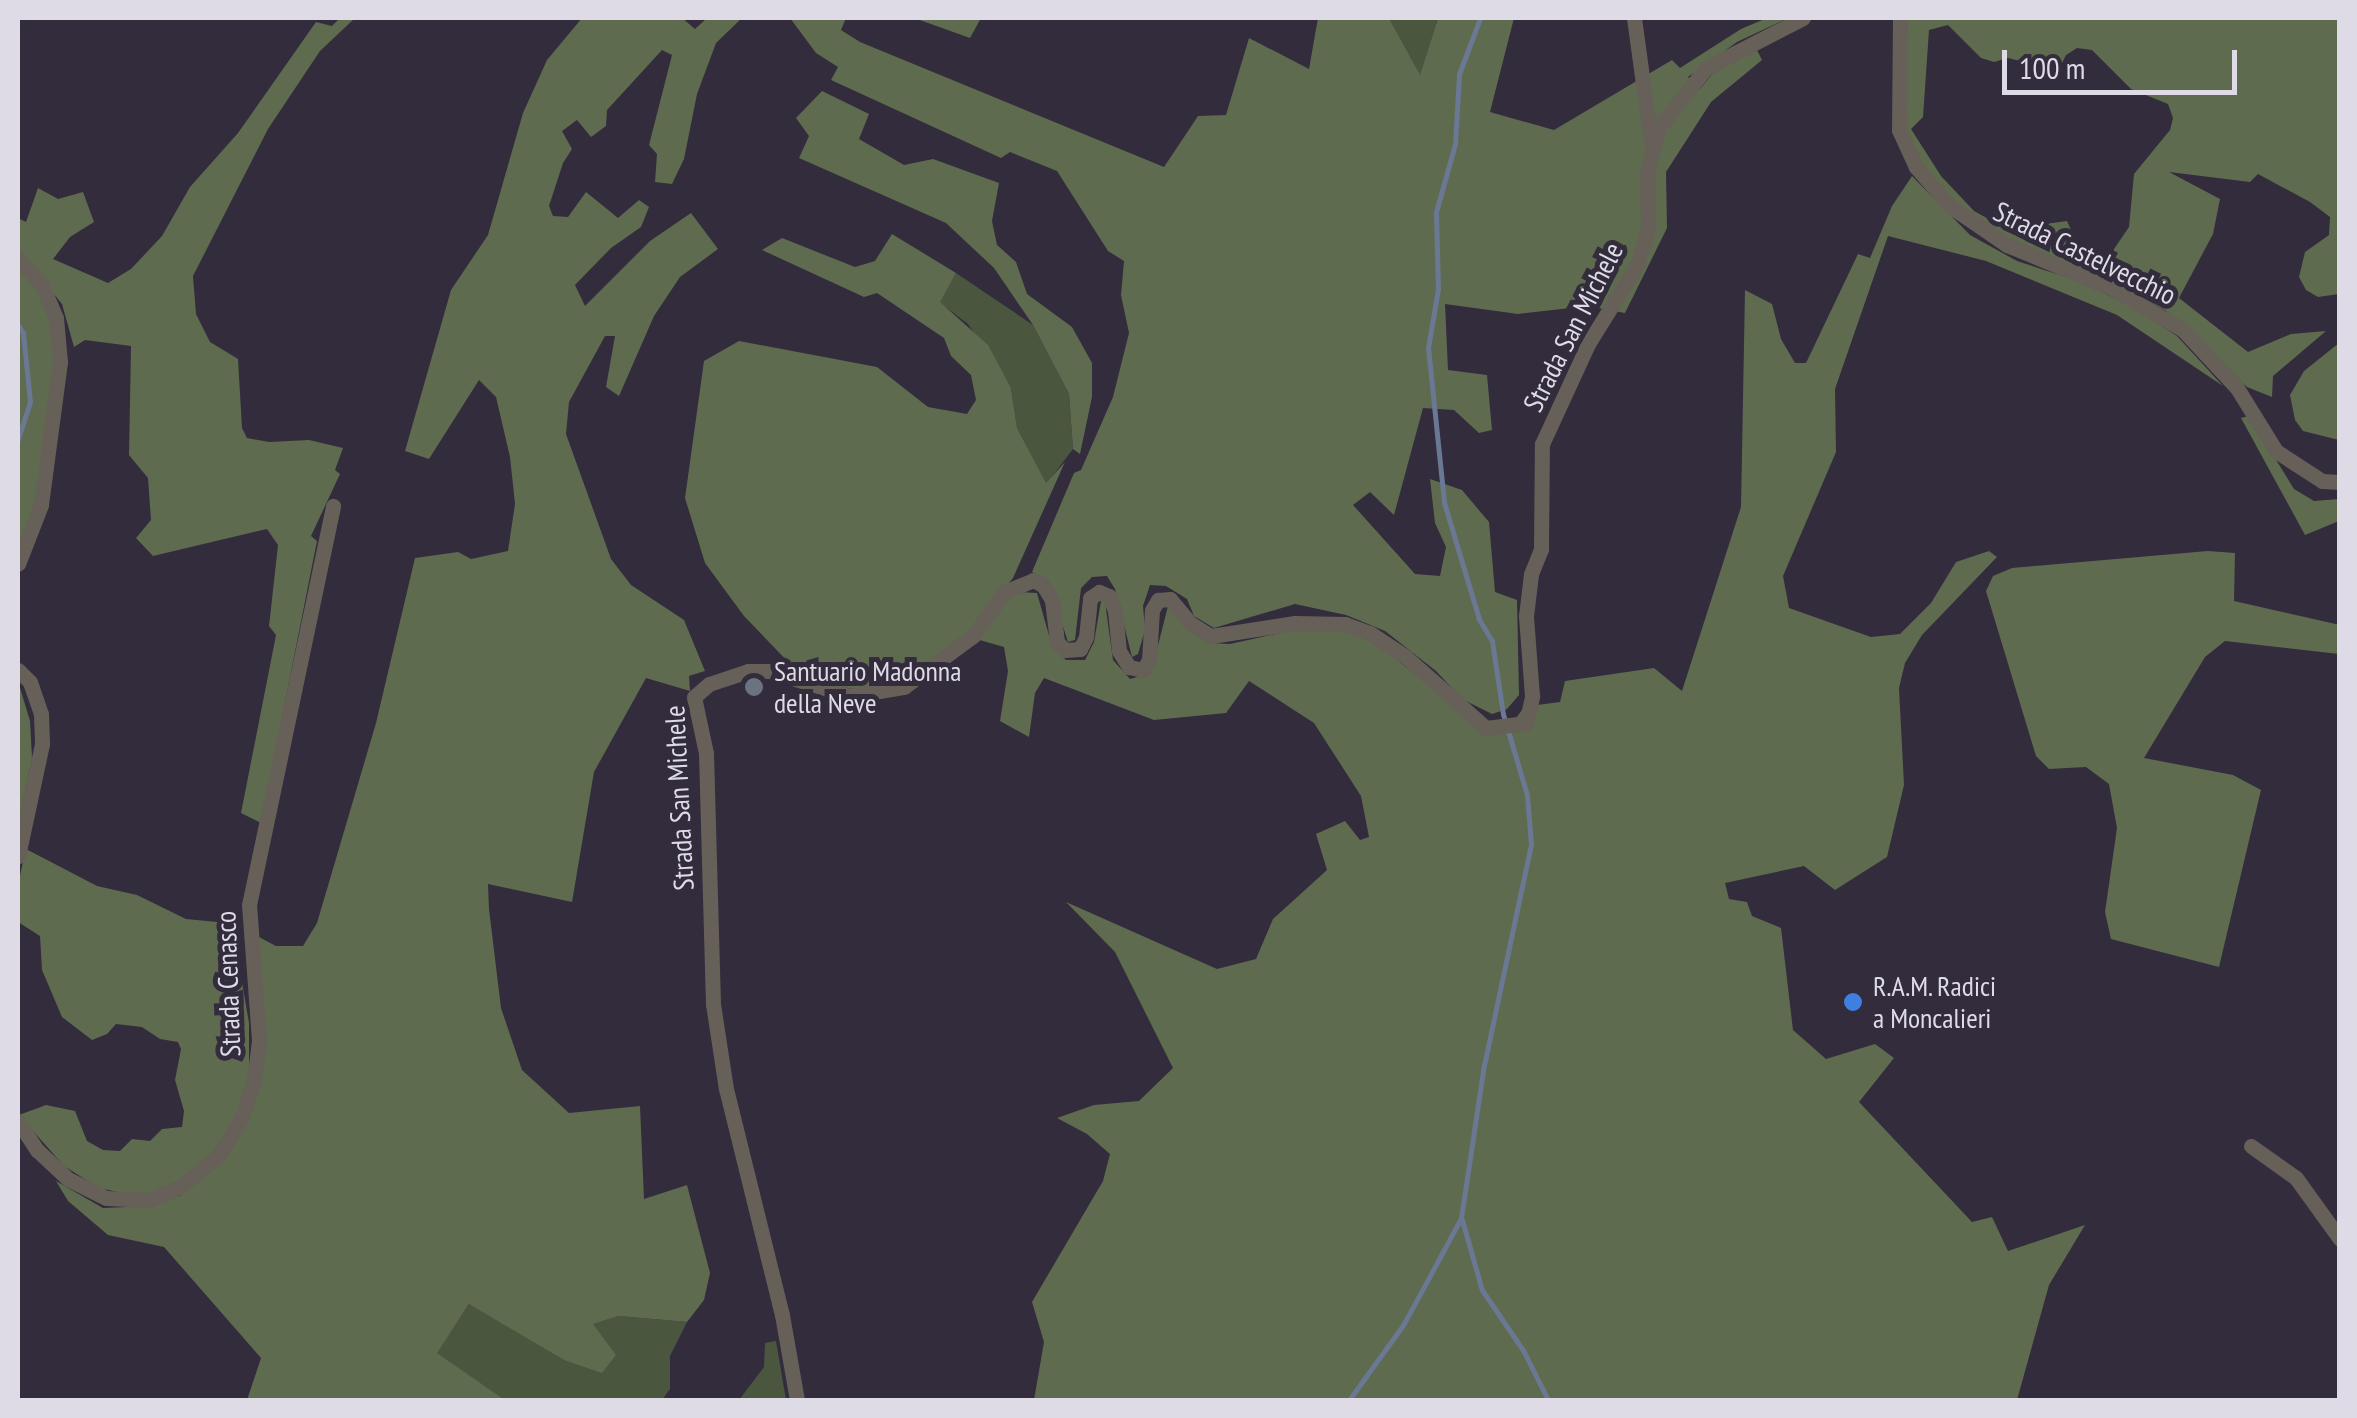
<!DOCTYPE html>
<style>
body{margin:0}
#map{position:relative;width:2357px;height:1418px;overflow:hidden;background:#322c3d;font-family:"PT Sans Narrow",sans-serif}
div>[style]{position:absolute}
[style*='--x']{left:calc(var(--x)*1px);top:calc(var(--y)*1px);width:calc(var(--w)*1px);rotate:calc(var(--a)*1deg)}
.green>*{inset:0;background:#4b563f}
.forest>*{inset:0;background:#5e6b4f}
.stream>*{height:5px;margin:-2.5px;padding:0 2.5px;transform-origin:2.5px;border-radius:2.5px;background:#6a7894}
.minor>*{height:15px;margin:-7.5px;padding:0 7.5px;transform-origin:7.5px;border-radius:7.5px;background:#676059}
.dots>*{width:28px;height:28px;translate:-50% -50%;box-sizing:border-box;border:5px solid #322c3d;border-radius:50%}
span{translate:-50% -50%;white-space:nowrap;text-align:center;line-height:1.15;-webkit-text-stroke:10px #322c3d;paint-order:stroke}
.street-label{font-size:28px;color:#dfdbe6}
.poi-label{font-size:28px;color:#dfdbe6}
.left{translate:0 -50%;text-align:left}
.frame{position:absolute;inset:0;border:20px solid #dfdbe6;pointer-events:none}
.scale{position:absolute;left:2002px;top:50px;width:235px;height:45px;box-sizing:border-box;border:5px solid #dfdbe6;border-top:0;padding-left:12px;font-size:30px;line-height:35px;white-space:nowrap;color:#dfdbe6;-webkit-text-stroke:8px #322c3d;paint-order:stroke}
</style>
<div id="map">
<div class="green">
<i style="clip-path:polygon(1389px 18px,1438px 18px,1420px 76px)"></i>
<i style="clip-path:polygon(956px 273px,1033px 325px,1069px 394px,1073px 449px,1046px 484px,1017px 428px,1011px 388px,968px 324px,939px 302px)"></i>
<i style="clip-path:polygon(470px 1303px,564px 1360px,592px 1324px,619px 1316px,687px 1322px,670px 1356px,670px 1389px,662px 1400px,505px 1400px,436px 1353px)"></i>
<i style="clip-path:polygon(776px 1341px,786px 1400px,739px 1400px,764px 1367px,765px 1343px)"></i>
</div>
<div class="forest">
<i style="clip-path:polygon(340px 18px,355px 18px,320px 51px,268px 129px,193px 276px,196px 314px,210px 342px,238px 359px,242px 428px,247px 438px,269px 442px,309px 440px,343px 448px,335px 470px,340px 474px,311px 536px,317px 541px,261px 823px,241px 813px,276px 635px,269px 626px,278px 545px,267px 529px,153px 556px,136px 538px,151px 520px,148px 478px,129px 455px,131px 346px,85px 340px,74px 347px,62px 304px,18px 250px,18px 218px,26px 222px,38px 188px,58px 199px,83px 192px,94px 222px,70px 237px,53px 259px,108px 283px,131px 269px,162px 236px,190px 187px,238px 133px,316px 22px,332px 26px)"></i>
<i style="clip-path:polygon(582px 18px,682px 18px,695px 29px,707px 18px,742px 18px,716px 43px,697px 94px,684px 159px,672px 184px,655px 182px,657px 154px,649px 145px,672px 55px,662px 50px,607px 110px,606px 126px,591px 137px,577px 120px,562px 131px,572px 149px,563px 163px,549px 206px,553px 216px,568px 217px,586px 192px,618px 218px,639px 200px,649px 207px,641px 227px,611px 248px,575px 285px,585px 306px,650px 241px,691px 213px,718px 249px,680px 277px,654px 316px,619px 396px,606px 387px,615px 336px,605px 336px,569px 402px,566px 434px,611px 559px,631px 585px,684px 620px,705px 671px,689px 676px,690px 691px,646px 678px,594px 772px,572px 902px,488px 884px,489px 909px,501px 1008px,522px 1070px,569px 1113px,640px 1106px,644px 1199px,687px 1185px,710px 1273px,704px 1300px,687px 1322px,619px 1316px,593px 1324px,616px 1355px,602px 1373px,564px 1360px,469px 1304px,437px 1353px,505px 1400px,247px 1400px,261px 1358px,164px 1247px,108px 1235px,68px 1201px,56px 1181px,103px 1208px,151px 1206px,182px 1195px,223px 1160px,260px 1080px,255px 935px,276px 946px,303px 946px,317px 923px,376px 723px,415px 558px,458px 552px,471px 559px,508px 551px,515px 504px,510px 457px,496px 397px,479px 380px,429px 459px,405px 451px,451px 290px,488px 235px,523px 113px,547px 60px)"></i>
<i style="clip-path:polygon(790px 18px,846px 18px,841px 30px,860px 42px,1164px 167px,1198px 116px,1226px 115px,1249px 38px,1309px 69px,1318px 18px,1389px 18px,1420px 75px,1438px 18px,1514px 18px,1490px 112px,1554px 130px,1672px 60px,1680px 68px,1741px 29px,1767px 18px,1788px 18px,1737px 42px,1688px 77px,1700px 89px,1712px 74px,1756px 48px,1762px 60px,1711px 102px,1666px 172px,1667px 228px,1625px 313px,1588px 306px,1518px 314px,1445px 304px,1448px 370px,1487px 375px,1492px 430px,1479px 433px,1454px 410px,1423px 408px,1394px 515px,1370px 492px,1353px 505px,1415px 574px,1440px 576px,1446px 547px,1435px 523px,1430px 479px,1462px 490px,1489px 522px,1495px 592px,1517px 600px,1519px 695px,1507px 709px,1492px 714px,1462px 699px,1436px 671px,1385px 631px,1346px 615px,1295px 604px,1214px 628px,1194px 616px,1187px 599px,1166px 586px,1150px 585px,1143px 606px,1145px 630px,1138px 654px,1132px 657px,1115px 589px,1107px 576px,1092px 577px,1081px 588px,1075px 640px,1068px 642px,1048px 580px,1032px 572px,1074px 473px,1081px 470px,1113px 397px,1129px 333px,1121px 295px,1124px 261px,1108px 251px,1057px 171px,1010px 152px,1001px 158px,831px 80px,838px 67px,816px 53px)"></i>
<i style="clip-path:polygon(914px 18px,981px 18px,970px 38px)"></i>
<i style="clip-path:polygon(evenodd,1904px 18px,2339px 18px,2339px 294px,2318px 297px,2306px 290px,2299px 277px,2305px 252px,2329px 235px,2330px 217px,2310px 202px,2258px 174px,2250px 182px,2169px 172px,2220px 199px,2213px 234px,2179px 298px,2248px 352px,2291px 334px,2326px 331px,2273px 376px,2272px 397px,2247px 387px,2166px 311px,2124px 287px,1977px 225px,1920px 164px,1903px 125px,1904px 18px,1948px 25px,1981px 58px,1994px 62px,2008px 58px,2020px 61px,2039px 80px,2054px 80px,2066px 55px,2077px 48px,2092px 50px,2131px 89px,2168px 104px,2173px 118px,2170px 130px,2134px 174px,2129px 227px,2114px 249px,2114px 264px,2079px 248px,2067px 221px,2007px 229px,1974px 211px,1941px 176px,1911px 129px,1923px 117px,1929px 30px,1948px 25px)"></i>
<i style="clip-path:polygon(822px 91px,869px 114px,859px 139px,904px 165px,933px 159px,999px 183px,992px 221px,997px 245px,1016px 262px,1027px 294px,1072px 327px,1092px 363px,1092px 397px,1080px 454px,1073px 449px,1069px 394px,1033px 325px,994px 268px,946px 223px,799px 158px,809px 136px,796px 118px)"></i>
<i style="clip-path:polygon(1912px 176px,1970px 235px,2017px 261px,2072px 279px,2128px 304px,2177px 336px,2223px 386px,2117px 315px,1986px 261px,1888px 236px,1835px 389px,1836px 452px,1783px 576px,1789px 608px,1871px 637px,1900px 634px,1931px 603px,1956px 562px,1989px 551px,1997px 557px,1922px 635px,1905px 663px,1899px 688px,1904px 785px,1887px 857px,1835px 890px,1804px 866px,1725px 883px,1729px 899px,1747px 902px,1752px 916px,1781px 928px,1793px 1030px,1826px 1059px,1875px 1044px,1894px 1058px,1859px 1102px,1972px 1222px,1992px 1217px,2008px 1251px,2085px 1225px,2049px 1285px,2017px 1400px,1034px 1400px,1044px 1342px,1032px 1302px,1103px 1181px,1110px 1154px,1087px 1134px,1057px 1118px,1094px 1105px,1139px 1101px,1173px 1068px,1115px 952px,1066px 902px,1217px 969px,1256px 959px,1273px 919px,1327px 870px,1316px 834px,1345px 821px,1360px 840px,1369px 837px,1361px 796px,1314px 723px,1249px 681px,1226px 713px,1154px 720px,1044px 678px,1035px 693px,1029px 737px,1000px 721px,1008px 671px,1004px 647px,976px 639px,1007px 599px,1020px 592px,1037px 593px,1052px 646px,1066px 660px,1085px 660px,1094px 642px,1101px 601px,1105px 602px,1113px 660px,1130px 679px,1151px 673px,1168px 606px,1209px 643px,1230px 644px,1299px 629px,1343px 631px,1370px 638px,1473px 721px,1514px 721px,1529px 700px,1537px 705px,1560px 702px,1565px 681px,1654px 668px,1682px 691px,1741px 507px,1745px 290px,1772px 304px,1781px 339px,1795px 363px,1806px 363px,1858px 254px,1870px 258px,1892px 206px)"></i>
<i style="clip-path:polygon(892px 234px,956px 273px,940px 302px,988px 345px,1011px 388px,1017px 428px,1046px 483px,1065px 462px,1013px 578px,969px 631px,904px 680px,852px 689px,822px 681px,791px 665px,744px 616px,705px 563px,685px 498px,704px 361px,739px 341px,877px 367px,928px 407px,967px 414px,976px 400px,971px 375px,951px 356px,944px 338px,877px 293px,864px 297px,762px 250px,782px 238px,855px 267px,875px 261px)"></i>
<i style="clip-path:polygon(18px 266px,37px 288px,50px 320px,55px 359px,37px 503px,18px 553px)"></i>
<i style="clip-path:polygon(2339px 343px,2339px 440px,2303px 431px,2295px 420px,2290px 395px,2304px 371px)"></i>
<i style="clip-path:polygon(2249px 416px,2294px 489px,2314px 501px,2339px 499px,2339px 521px,2305px 535px,2241px 418px)"></i>
<i style="clip-path:polygon(2208px 551px,2235px 553px,2234px 601px,2340px 625px,2339px 654px,2225px 641px,2205px 657px,2144px 758px,2233px 775px,2261px 790px,2219px 967px,2111px 939px,2105px 912px,2117px 828px,2109px 784px,2086px 767px,2049px 769px,2036px 756px,1986px 591px,1993px 576px,2012px 568px)"></i>
<i style="clip-path:polygon(18px 681px,30px 721px,32px 758px,18px 826px)"></i>
<i style="clip-path:polygon(26px 849px,97px 886px,137px 895px,186px 919px,238px 924px,238px 959px,249px 1023px,249px 1080px,236px 1117px,213px 1152px,186px 1177px,158px 1192px,132px 1195px,99px 1188px,64px 1166px,19px 1115px,46px 1105px,75px 1111px,87px 1141px,103px 1150px,120px 1151px,132px 1139px,150px 1141px,162px 1129px,182px 1127px,184px 1111px,175px 1080px,181px 1049px,178px 1042px,160px 1039px,142px 1027px,116px 1024px,107px 1034px,92px 1040px,62px 1017px,42px 970px,40px 936px,18px 922px,18px 884px)"></i>
</div>
<div class="stream">
<i style="--x:18;--y:325;--w:9;--a:58"></i>
<i style="--x:23;--y:333;--w:69;--a:84.2"></i>
<i style="--x:30;--y:402;--w:40;--a:108"></i>
<i style="--x:1462;--y:1220;--w:73;--a:74.1"></i>
<i style="--x:1482;--y:1290;--w:73;--a:55.7"></i>
<i style="--x:1523;--y:1350;--w:56;--a:63.4"></i>
<i style="--x:1427;--y:1281;--w:72;--a:-61.6"></i>
<i style="--x:1461;--y:1218;--w:150;--a:-81.5"></i>
<i style="--x:1483;--y:1070;--w:231;--a:-78"></i>
<i style="--x:1531;--y:844;--w:49;--a:-94.7"></i>
<i style="--x:1527;--y:795;--w:84;--a:-106.5"></i>
<i style="--x:1503;--y:714;--w:74;--a:-98.6"></i>
<i style="--x:1492;--y:641;--w:26;--a:-121"></i>
<i style="--x:1479;--y:619;--w:122;--a:-106.7"></i>
<i style="--x:1444;--y:502;--w:155;--a:-95.9"></i>
<i style="--x:1428;--y:348;--w:60;--a:-80.4"></i>
<i style="--x:1438;--y:289;--w:77;--a:-91.5"></i>
<i style="--x:1436;--y:212;--w:71;--a:-74.4"></i>
<i style="--x:1455;--y:144;--w:70;--a:-86.7"></i>
<i style="--x:1459;--y:74;--w:60;--a:-69.4"></i>
<i style="--x:1349;--y:1400;--w:92;--a:-54.2"></i>
<i style="--x:1403;--y:1325;--w:48;--a:-61.3"></i>
</div>
<div class="minor">
<i style="--x:1634;--y:18;--w:125;--a:82.2"></i>
<i style="--x:1900;--y:18;--w:112;--a:90.5"></i>
<i style="--x:1899;--y:130;--w:41;--a:65.3"></i>
<i style="--x:1916;--y:167;--w:52;--a:48.9"></i>
<i style="--x:1950;--y:206;--w:69;--a:34.4"></i>
<i style="--x:2007;--y:245;--w:116;--a:22.4"></i>
<i style="--x:2114;--y:289;--w:80;--a:30.7"></i>
<i style="--x:2183;--y:330;--w:79;--a:47"></i>
<i style="--x:2237;--y:388;--w:74;--a:58.2"></i>
<i style="--x:2276;--y:451;--w:55;--a:33.1"></i>
<i style="--x:2322;--y:481;--w:18;--a:3"></i>
<i style="--x:18;--y:258;--w:36;--a:48"></i>
<i style="--x:42;--y:285;--w:36;--a:67"></i>
<i style="--x:56;--y:318;--w:44;--a:84.8"></i>
<i style="--x:60;--y:362;--w:144;--a:97.6"></i>
<i style="--x:41;--y:505;--w:63;--a:111.3"></i>
<i style="--x:18;--y:670;--w:17;--a:45"></i>
<i style="--x:30;--y:682;--w:34;--a:71"></i>
<i style="--x:41;--y:714;--w:30;--a:88"></i>
<i style="--x:42;--y:744;--w:115;--a:102.1"></i>
<i style="--x:18;--y:1121;--w:35;--a:57"></i>
<i style="--x:37;--y:1150;--w:42;--a:43.1"></i>
<i style="--x:68;--y:1179;--w:42;--a:26.6"></i>
<i style="--x:106;--y:1198;--w:43;--a:2.7"></i>
<i style="--x:149;--y:1200;--w:34;--a:-23"></i>
<i style="--x:180;--y:1187;--w:50;--a:-39.4"></i>
<i style="--x:219;--y:1155;--w:44;--a:-58.8"></i>
<i style="--x:242;--y:1117;--w:38;--a:-72"></i>
<i style="--x:254;--y:1081;--w:41;--a:-83"></i>
<i style="--x:259;--y:1040;--w:135;--a:-94.2"></i>
<i style="--x:249;--y:905;--w:408;--a:-78.1"></i>
<i style="--x:2251;--y:1146;--w:55;--a:35.4"></i>
<i style="--x:2296;--y:1178;--w:75;--a:54.2"></i>
<i style="--x:797;--y:1400;--w:86;--a:-100"></i>
<i style="--x:782;--y:1315;--w:233;--a:-103.9"></i>
<i style="--x:726;--y:1089;--w:86;--a:-98.7"></i>
<i style="--x:713;--y:1004;--w:251;--a:-91.6"></i>
<i style="--x:706;--y:753;--w:57;--a:-102.1"></i>
<i style="--x:694;--y:697;--w:20;--a:-41"></i>
<i style="--x:709;--y:684;--w:41;--a:-18.4"></i>
<i style="--x:748;--y:671;--w:22;--a:0"></i>
<i style="--x:770;--y:671;--w:84;--a:17.4"></i>
<i style="--x:850;--y:696;--w:55;--a:-9.5"></i>
<i style="--x:904;--y:687;--w:86;--a:-36.5"></i>
<i style="--x:973;--y:636;--w:54;--a:-54.8"></i>
<i style="--x:1004;--y:592;--w:31;--a:-22"></i>
<i style="--x:1033;--y:580;--w:11;--a:27"></i>
<i style="--x:1043;--y:585;--w:17;--a:59"></i>
<i style="--x:1052;--y:600;--w:42;--a:83.2"></i>
<i style="--x:1057;--y:642;--w:11;--a:45"></i>
<i style="--x:1065;--y:650;--w:15;--a:-4"></i>
<i style="--x:1080;--y:649;--w:13;--a:-63"></i>
<i style="--x:1086;--y:637;--w:39;--a:-84"></i>
<i style="--x:1090;--y:598;--w:11;--a:-34"></i>
<i style="--x:1099;--y:592;--w:11;--a:22"></i>
<i style="--x:1109;--y:596;--w:16;--a:68"></i>
<i style="--x:1115;--y:611;--w:40;--a:84.3"></i>
<i style="--x:1119;--y:651;--w:19;--a:58"></i>
<i style="--x:1129;--y:667;--w:14;--a:12"></i>
<i style="--x:1143;--y:670;--w:12;--a:-59"></i>
<i style="--x:1149;--y:660;--w:50;--a:-86.6"></i>
<i style="--x:1152;--y:610;--w:12;--a:-59"></i>
<i style="--x:1158;--y:600;--w:12;--a:-5"></i>
<i style="--x:1170;--y:599;--w:31;--a:50"></i>
<i style="--x:1190;--y:623;--w:25;--a:32"></i>
<i style="--x:1211;--y:636;--w:85;--a:-8.8"></i>
<i style="--x:1295;--y:623;--w:50;--a:1.1"></i>
<i style="--x:1345;--y:624;--w:27;--a:20"></i>
<i style="--x:1370;--y:633;--w:43;--a:33.7"></i>
<i style="--x:1406;--y:657;--w:107;--a:41.6"></i>
<i style="--x:1486;--y:728;--w:40;--a:-7.1"></i>
<i style="--x:1526;--y:723;--w:28;--a:-77"></i>
<i style="--x:1532;--y:696;--w:80;--a:-94.3"></i>
<i style="--x:1526;--y:616;--w:42;--a:-83.2"></i>
<i style="--x:1531;--y:574;--w:27;--a:-68"></i>
<i style="--x:1541;--y:549;--w:105;--a:-89.5"></i>
<i style="--x:1542;--y:444;--w:110;--a:-65.3"></i>
<i style="--x:1588;--y:344;--w:93;--a:-58.2"></i>
<i style="--x:1637;--y:265;--w:38;--a:-73"></i>
<i style="--x:1648;--y:229;--w:57;--a:-91"></i>
<i style="--x:1647;--y:172;--w:47;--a:-75.1"></i>
<i style="--x:1659;--y:127;--w:75;--a:-51.5"></i>
<i style="--x:1706;--y:68;--w:109;--a:-27.3"></i>
</div>
<div class="dots">
<i style="left:754px;top:687px;background:#6b7280"></i>
<i style="left:1853px;top:1002px;background:#3f7fe0"></i>
</div>
<div class="street-label">
<span style="left:2085px;top:253px;rotate:26deg">Strada Castelvecchio</span>
<span style="left:1573px;top:327px;rotate:-63deg">Strada San Michele</span>
<span style="left:679px;top:798px;rotate:-93deg">Strada San Michele</span>
<span style="left:228px;top:984px;rotate:-92deg">Strada Cenasco</span>
</div>
<div class="poi-label">
<span class="left" style="left:774px;top:687px">Santuario Madonna<br>della Neve</span>
<span class="left" style="left:1873px;top:1002px">R.A.M. Radici<br>a Moncalieri</span>
</div>
<div class="frame"></div>
<div class="scale">100 m</div>
</div>
